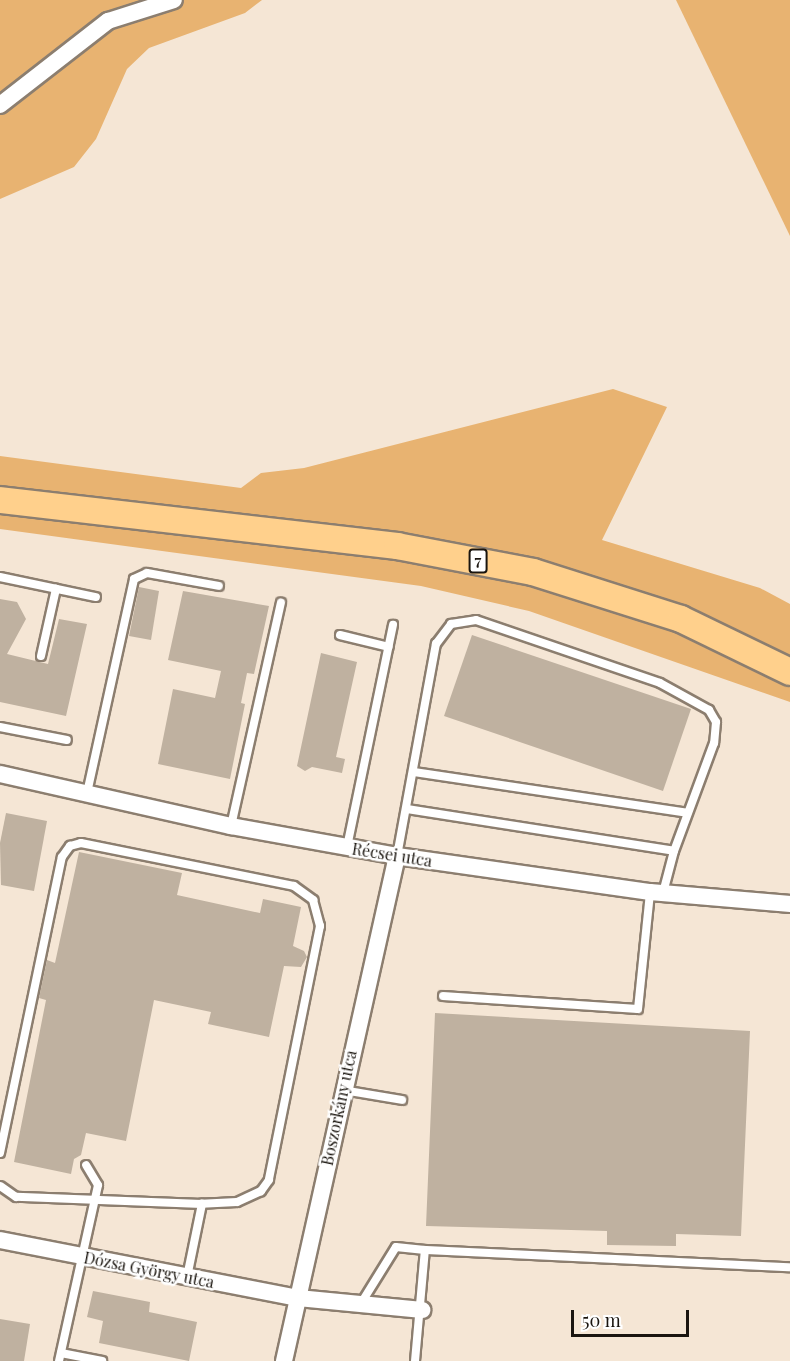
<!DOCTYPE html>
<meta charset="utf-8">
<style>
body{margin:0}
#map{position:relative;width:790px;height:1361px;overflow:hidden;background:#f5e6d5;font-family:"Playfair Display",serif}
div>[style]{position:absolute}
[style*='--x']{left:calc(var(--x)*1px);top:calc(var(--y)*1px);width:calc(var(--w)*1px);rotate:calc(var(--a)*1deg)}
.green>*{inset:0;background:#e8b371}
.building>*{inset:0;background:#bfb1a0}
.roads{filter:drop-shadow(2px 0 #8c7e6f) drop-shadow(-2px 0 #8c7e6f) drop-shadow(0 2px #8c7e6f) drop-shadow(0 -2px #8c7e6f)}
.service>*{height:8px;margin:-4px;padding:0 4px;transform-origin:4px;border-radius:4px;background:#fff}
.minor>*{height:16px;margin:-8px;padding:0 8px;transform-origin:8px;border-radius:8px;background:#fff}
.primary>*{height:26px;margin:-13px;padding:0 13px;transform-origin:13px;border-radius:13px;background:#ffd08c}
span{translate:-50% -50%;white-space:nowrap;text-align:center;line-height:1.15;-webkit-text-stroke:5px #fff;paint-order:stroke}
.shield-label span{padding:2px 4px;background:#fff;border:2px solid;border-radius:4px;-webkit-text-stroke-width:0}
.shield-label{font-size:15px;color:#1a150f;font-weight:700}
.street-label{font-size:16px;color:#1a150f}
.scale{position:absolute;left:571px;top:1310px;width:118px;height:27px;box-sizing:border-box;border:3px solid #1a150f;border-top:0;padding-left:8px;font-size:18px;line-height:21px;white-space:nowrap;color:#1a150f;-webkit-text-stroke:4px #fff;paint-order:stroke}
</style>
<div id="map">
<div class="green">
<i style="clip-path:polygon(0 0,262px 0,245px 13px,149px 48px,127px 69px,96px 139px,74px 167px,0 199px)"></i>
<i style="clip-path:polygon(676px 0,790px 0,790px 236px)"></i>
<i style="clip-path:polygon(613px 389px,667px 407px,602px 540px,760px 588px,790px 604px,790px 702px,529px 611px,421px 586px,0 529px,0 456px,241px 488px,261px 473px,304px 468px)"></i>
</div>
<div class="building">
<i style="clip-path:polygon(139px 587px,159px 591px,151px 640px,129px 636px)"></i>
<i style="clip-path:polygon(183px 591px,269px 606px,254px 674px,247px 673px,241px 703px,245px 704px,230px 779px,158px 764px,173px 689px,215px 698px,221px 671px,168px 660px)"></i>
<i style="clip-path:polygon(0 599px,17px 602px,26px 619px,7px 654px,48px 664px,59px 619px,87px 624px,66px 716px,0 702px)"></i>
<i style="clip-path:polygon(472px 635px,691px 709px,663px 791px,444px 716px)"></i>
<i style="clip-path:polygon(321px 653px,357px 662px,336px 757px,345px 759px,342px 773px,312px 767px,305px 771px,297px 766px)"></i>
<i style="clip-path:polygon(6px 813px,47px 821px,34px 891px,1px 885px,0 843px)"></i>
<i style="clip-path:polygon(79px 852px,182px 873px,177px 895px,260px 913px,263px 899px,301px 907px,293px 946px,304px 951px,307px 957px,301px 967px,284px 966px,269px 1037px,208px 1024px,211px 1012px,154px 1000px,126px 1141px,86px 1133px,81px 1155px,74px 1159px,71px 1174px,14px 1162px,46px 1000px,39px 998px,47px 960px,55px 963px)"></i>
<i style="clip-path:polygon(435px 1013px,750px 1031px,741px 1236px,676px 1234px,676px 1246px,607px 1245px,607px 1231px,426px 1226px)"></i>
<i style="clip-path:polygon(93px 1291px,150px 1302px,149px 1312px,197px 1322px,189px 1361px,99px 1343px,103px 1321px,87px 1317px)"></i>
<i style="clip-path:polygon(0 1319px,30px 1324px,24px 1361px,0 1361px)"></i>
</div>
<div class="roads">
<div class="service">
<i style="--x:0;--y:577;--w:98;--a:11.8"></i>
<i style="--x:340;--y:635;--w:50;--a:13.8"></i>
<i style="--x:41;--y:656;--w:69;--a:-77.4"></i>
<i style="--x:0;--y:727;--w:68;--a:11"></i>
<i style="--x:414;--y:772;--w:276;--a:8.5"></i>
<i style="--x:87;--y:793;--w:219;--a:-77.6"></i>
<i style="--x:134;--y:579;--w:14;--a:-25"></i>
<i style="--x:147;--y:573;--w:73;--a:10.2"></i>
<i style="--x:407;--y:809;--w:270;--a:8.9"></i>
<i style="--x:231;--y:826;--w:229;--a:-77.4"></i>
<i style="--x:347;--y:847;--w:227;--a:-78.3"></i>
<i style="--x:397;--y:856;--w:216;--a:-79.6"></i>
<i style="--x:436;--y:644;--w:25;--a:-53"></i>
<i style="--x:451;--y:624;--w:25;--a:-9"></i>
<i style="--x:476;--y:620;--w:194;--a:18.9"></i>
<i style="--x:660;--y:683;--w:56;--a:28.9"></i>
<i style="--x:709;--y:710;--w:14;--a:60"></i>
<i style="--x:716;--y:722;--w:21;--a:95"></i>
<i style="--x:714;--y:743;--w:115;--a:110.3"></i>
<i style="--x:674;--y:851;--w:43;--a:104.7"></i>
<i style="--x:443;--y:996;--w:195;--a:3.8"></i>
<i style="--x:638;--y:1009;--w:118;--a:-84.1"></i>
<i style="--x:343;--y:1090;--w:60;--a:9.6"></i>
<i style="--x:0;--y:1153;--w:302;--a:-78.2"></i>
<i style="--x:62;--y:857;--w:14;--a:-54"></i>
<i style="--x:70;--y:846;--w:11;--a:-15"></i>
<i style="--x:81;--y:843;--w:217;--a:11.4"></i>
<i style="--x:294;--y:886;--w:24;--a:36"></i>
<i style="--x:313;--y:900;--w:27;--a:75"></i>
<i style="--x:320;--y:926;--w:259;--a:101.4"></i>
<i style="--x:269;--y:1180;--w:14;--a:126"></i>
<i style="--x:261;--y:1191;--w:26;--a:155"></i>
<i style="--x:237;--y:1202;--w:35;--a:177"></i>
<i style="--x:202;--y:1204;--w:186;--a:-177.8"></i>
<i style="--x:16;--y:1197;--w:19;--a:-145"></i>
<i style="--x:187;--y:1277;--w:75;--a:-78.4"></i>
<i style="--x:360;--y:1305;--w:68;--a:-58.2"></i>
<i style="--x:396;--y:1247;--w:29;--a:6"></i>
<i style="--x:61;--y:1353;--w:42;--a:11"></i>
<i style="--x:59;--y:1361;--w:180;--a:-77.5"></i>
<i style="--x:98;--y:1185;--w:23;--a:-121"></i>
<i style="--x:415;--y:1361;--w:111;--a:-84.9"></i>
<i style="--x:425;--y:1250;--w:365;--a:2.7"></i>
</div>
<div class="minor">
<i style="--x:0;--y:105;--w:137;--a:-37.9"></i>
<i style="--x:108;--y:21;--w:69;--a:-17.7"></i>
<i style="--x:0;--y:774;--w:237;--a:12.7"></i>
<i style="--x:231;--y:826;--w:169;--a:10.2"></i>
<i style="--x:397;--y:856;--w:256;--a:8.1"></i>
<i style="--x:650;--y:892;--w:141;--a:4.9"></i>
<i style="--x:0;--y:1240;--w:304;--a:11"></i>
<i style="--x:298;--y:1298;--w:125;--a:5.5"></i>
<i style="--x:284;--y:1361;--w:517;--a:-77.39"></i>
</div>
<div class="primary">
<i style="--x:0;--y:500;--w:400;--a:6.6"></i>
<i style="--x:397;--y:546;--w:138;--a:10.8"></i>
<i style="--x:533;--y:572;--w:155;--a:17.6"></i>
<i style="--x:681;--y:619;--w:121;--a:25.9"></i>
</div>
</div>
<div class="shield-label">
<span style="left:478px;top:561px">7</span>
</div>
<div class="street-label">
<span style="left:392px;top:855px;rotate:9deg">Récsei utca</span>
<span style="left:339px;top:1108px;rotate:-78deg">Boszorkány utca</span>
<span style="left:149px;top:1270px;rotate:11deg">Dózsa György utca</span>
</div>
<div class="scale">50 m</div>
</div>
